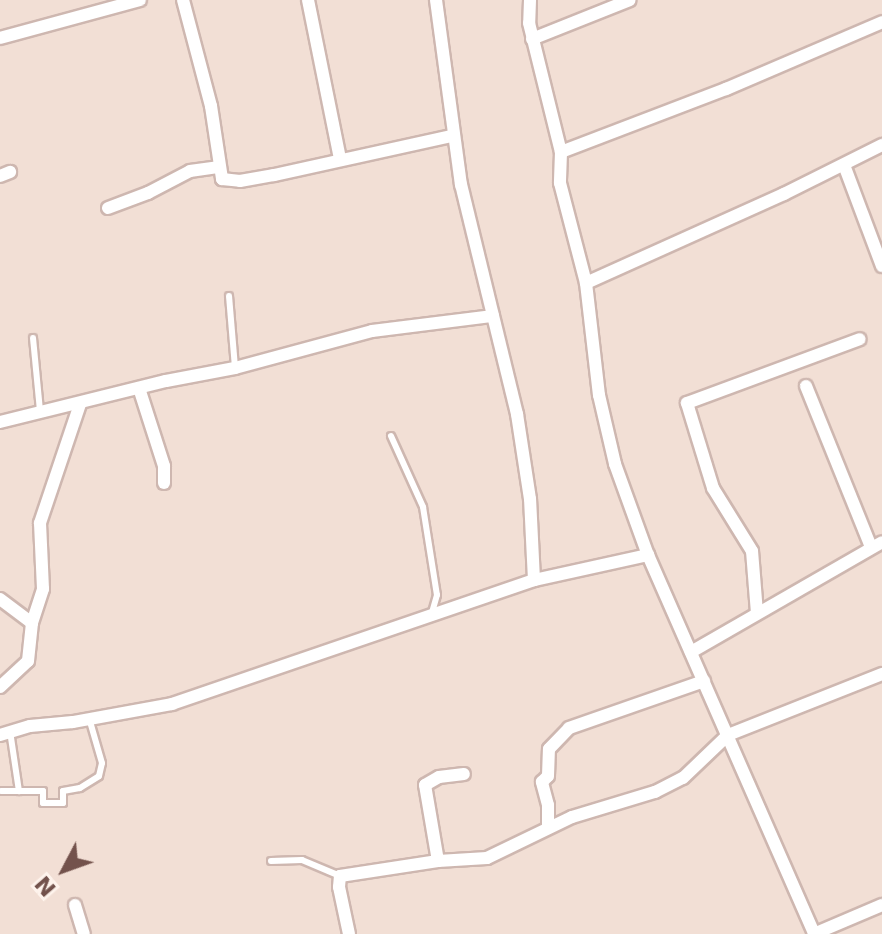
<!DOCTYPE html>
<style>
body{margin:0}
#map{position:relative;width:882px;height:934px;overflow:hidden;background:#fbefe6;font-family:"DejaVu Sans",sans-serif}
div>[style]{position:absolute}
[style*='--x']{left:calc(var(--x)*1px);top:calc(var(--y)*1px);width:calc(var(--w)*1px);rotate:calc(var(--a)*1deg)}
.residential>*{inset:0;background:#f2dfd5}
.roads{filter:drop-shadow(2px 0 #ceb7b0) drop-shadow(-2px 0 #ceb7b0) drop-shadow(0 2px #ceb7b0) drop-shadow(0 -2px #ceb7b0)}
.service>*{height:6px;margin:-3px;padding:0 3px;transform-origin:3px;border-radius:3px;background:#fff}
.minor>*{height:12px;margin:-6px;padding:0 6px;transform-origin:6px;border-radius:6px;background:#fff}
span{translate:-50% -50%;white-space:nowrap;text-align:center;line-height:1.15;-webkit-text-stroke:6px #fef3ec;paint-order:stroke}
.north{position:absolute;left:24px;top:830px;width:80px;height:80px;-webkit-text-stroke:6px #fef3ec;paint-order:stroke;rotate:229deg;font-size:22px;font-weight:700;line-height:32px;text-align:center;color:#73524c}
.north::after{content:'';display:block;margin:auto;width:28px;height:36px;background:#73524c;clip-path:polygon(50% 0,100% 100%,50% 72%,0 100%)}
</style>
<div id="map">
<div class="residential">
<i style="clip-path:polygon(0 0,882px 0,882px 934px,0 934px)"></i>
</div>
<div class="roads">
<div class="service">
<i style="--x:229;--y:296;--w:72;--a:85.2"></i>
<i style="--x:33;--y:338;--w:73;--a:84.5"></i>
<i style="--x:391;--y:436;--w:78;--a:65.7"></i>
<i style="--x:423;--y:507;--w:89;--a:81"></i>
<i style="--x:437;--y:595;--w:19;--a:106"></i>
<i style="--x:10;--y:731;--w:61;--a:81.5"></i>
<i style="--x:1;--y:791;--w:42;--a:0"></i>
<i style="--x:43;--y:791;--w:12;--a:90"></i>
<i style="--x:43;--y:803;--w:20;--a:0"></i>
<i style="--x:63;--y:803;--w:12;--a:-90"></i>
<i style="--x:63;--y:791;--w:17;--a:-10"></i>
<i style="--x:80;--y:788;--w:22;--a:-32"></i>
<i style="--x:99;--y:776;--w:13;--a:-77"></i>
<i style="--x:102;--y:763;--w:47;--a:-106.1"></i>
<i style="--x:271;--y:861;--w:31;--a:-2"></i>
<i style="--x:302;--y:860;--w:41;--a:22.8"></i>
</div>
<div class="minor">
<i style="--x:183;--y:0;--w:110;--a:75.2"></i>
<i style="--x:211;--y:106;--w:74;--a:81.4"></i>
<i style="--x:222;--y:179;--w:18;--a:6"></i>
<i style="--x:240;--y:181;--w:35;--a:-10"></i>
<i style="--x:274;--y:175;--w:182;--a:-12.4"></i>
<i style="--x:308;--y:0;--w:161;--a:78.6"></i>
<i style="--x:530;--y:0;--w:23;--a:92"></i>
<i style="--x:529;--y:23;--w:133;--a:76.1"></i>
<i style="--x:561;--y:152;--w:31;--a:92"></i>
<i style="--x:560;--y:183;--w:103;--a:75.4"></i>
<i style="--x:586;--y:283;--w:113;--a:83.4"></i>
<i style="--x:599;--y:395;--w:71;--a:76.9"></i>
<i style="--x:615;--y:464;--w:97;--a:70.1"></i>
<i style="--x:648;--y:555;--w:414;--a:66.3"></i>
<i style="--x:0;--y:38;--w:145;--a:-15.2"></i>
<i style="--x:532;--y:39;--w:105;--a:-21.7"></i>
<i style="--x:561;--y:152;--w:177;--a:-20.9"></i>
<i style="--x:726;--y:89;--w:170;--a:-23.2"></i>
<i style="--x:844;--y:165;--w:108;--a:69.4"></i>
<i style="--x:0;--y:176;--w:11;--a:-22"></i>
<i style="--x:108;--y:208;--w:43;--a:-20.6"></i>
<i style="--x:148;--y:193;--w:47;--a:-27.6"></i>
<i style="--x:190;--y:171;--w:28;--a:-8"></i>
<i style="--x:586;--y:283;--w:217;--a:-24.2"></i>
<i style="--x:784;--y:194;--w:110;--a:-26.6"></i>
<i style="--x:806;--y:386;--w:174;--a:68"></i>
<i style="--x:139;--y:388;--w:82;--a:72.2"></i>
<i style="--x:164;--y:466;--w:17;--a:90"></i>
<i style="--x:0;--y:422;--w:171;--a:-13.9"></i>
<i style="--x:166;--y:381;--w:70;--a:-10.7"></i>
<i style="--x:235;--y:368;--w:142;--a:-15.1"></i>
<i style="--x:372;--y:331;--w:122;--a:-7.1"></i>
<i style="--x:534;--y:580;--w:117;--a:-12.4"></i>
<i style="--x:0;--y:599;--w:40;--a:37"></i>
<i style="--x:757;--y:613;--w:62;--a:-94.6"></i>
<i style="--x:752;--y:551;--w:74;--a:-121.8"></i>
<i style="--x:713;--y:488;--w:89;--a:-107"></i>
<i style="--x:687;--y:403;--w:184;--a:-20.3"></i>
<i style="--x:691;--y:652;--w:220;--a:-29.9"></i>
<i style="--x:0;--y:687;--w:38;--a:-43"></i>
<i style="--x:28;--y:661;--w:38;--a:-84"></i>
<i style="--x:32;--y:623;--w:36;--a:-72"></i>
<i style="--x:43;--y:589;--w:66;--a:-92.6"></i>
<i style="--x:40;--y:523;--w:126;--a:-71.4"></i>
<i style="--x:0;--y:735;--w:31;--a:-17"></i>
<i style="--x:30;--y:726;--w:43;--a:-5.3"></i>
<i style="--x:73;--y:722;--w:101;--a:-10.3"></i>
<i style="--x:172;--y:704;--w:383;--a:-18.9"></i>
<i style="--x:534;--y:580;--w:81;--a:-92.8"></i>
<i style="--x:530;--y:499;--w:86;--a:-98.7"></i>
<i style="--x:517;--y:414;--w:236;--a:-103.7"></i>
<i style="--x:461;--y:185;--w:187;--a:-97.7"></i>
<i style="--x:548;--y:827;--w:22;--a:-90"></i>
<i style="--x:548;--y:805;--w:24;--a:-105"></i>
<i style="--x:542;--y:782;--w:8;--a:-45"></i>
<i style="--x:548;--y:776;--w:27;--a:-88"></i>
<i style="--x:549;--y:749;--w:29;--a:-46"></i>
<i style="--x:569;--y:728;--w:143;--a:-19.2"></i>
<i style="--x:438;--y:861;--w:77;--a:-99.7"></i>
<i style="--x:425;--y:785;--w:16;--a:-30"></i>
<i style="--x:439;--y:777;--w:25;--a:-7"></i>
<i style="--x:75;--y:905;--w:30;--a:73"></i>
<i style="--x:349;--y:934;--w:48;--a:-102"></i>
<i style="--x:339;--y:887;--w:11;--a:-85"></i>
<i style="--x:340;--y:876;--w:99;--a:-8.7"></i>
<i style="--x:438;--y:861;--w:49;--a:-3.5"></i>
<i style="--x:487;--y:858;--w:94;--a:-25.8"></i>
<i style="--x:572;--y:817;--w:87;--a:-16.8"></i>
<i style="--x:655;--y:792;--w:31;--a:-27"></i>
<i style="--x:683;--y:778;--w:62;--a:-43.7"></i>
<i style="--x:728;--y:735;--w:166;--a:-21.6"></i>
<i style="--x:814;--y:934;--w:74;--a:-23.1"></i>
</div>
</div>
<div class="north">N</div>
</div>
